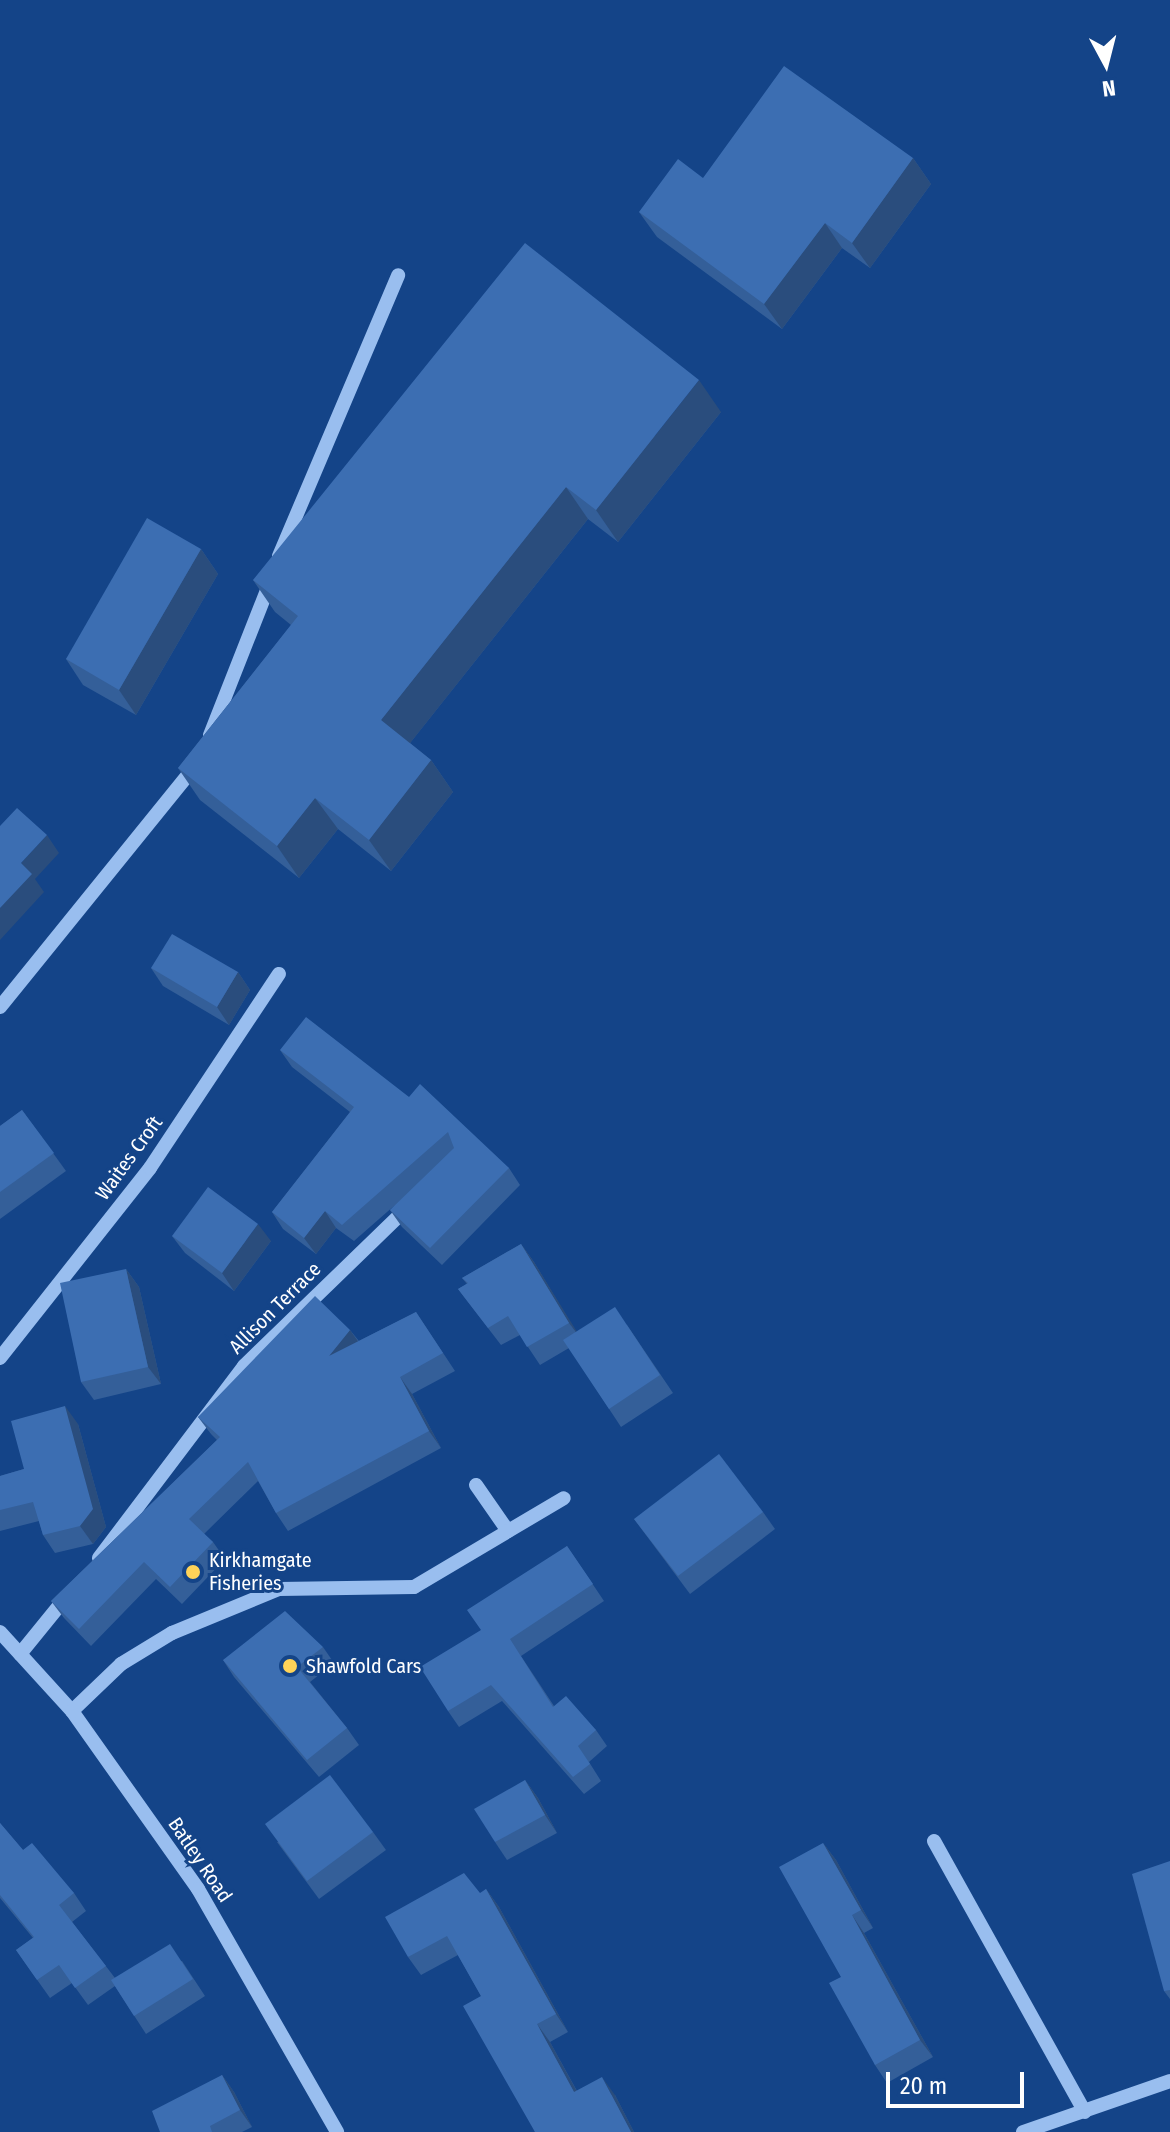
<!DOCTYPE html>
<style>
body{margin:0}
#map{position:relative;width:1170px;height:2132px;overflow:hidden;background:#144488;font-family:"Fira Sans Condensed",sans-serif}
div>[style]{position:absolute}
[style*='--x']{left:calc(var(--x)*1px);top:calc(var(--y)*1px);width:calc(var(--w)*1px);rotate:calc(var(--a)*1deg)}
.minor>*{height:14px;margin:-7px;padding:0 7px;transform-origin:7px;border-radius:7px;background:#99beef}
.wall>*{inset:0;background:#345f99}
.shaded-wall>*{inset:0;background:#2a4d7d}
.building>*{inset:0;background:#3c6eb2}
.dots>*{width:22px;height:22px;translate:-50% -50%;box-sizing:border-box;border:4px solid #144488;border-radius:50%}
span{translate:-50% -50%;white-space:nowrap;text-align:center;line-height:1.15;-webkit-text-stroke:6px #144488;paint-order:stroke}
.street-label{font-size:20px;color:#fff}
.poi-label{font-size:20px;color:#fff}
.left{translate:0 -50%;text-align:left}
.north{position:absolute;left:1066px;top:24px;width:80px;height:80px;-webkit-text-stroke:6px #144488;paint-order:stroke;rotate:173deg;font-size:22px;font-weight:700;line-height:32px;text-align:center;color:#fff}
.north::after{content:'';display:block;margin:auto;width:28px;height:36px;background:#fff;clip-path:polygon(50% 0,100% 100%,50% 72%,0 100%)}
.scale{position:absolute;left:886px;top:2072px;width:138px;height:36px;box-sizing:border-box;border:4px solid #fff;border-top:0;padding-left:10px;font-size:24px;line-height:28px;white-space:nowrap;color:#fff;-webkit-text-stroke:6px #144488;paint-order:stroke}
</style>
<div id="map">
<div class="minor">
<i style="--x:279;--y:556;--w:305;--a:-67"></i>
<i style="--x:210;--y:735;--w:167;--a:-68.5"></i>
<i style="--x:0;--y:1007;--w:311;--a:-51"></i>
<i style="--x:0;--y:1358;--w:242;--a:-51.7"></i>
<i style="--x:150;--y:1168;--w:233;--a:-56.4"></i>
<i style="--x:476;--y:1485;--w:56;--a:55.2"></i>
<i style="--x:99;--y:1558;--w:241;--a:-52.9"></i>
<i style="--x:244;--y:1366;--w:231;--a:-44.1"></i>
<i style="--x:0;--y:1632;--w:107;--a:47.7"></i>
<i style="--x:72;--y:1711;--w:218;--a:54.7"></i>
<i style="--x:198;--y:1889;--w:280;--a:60.2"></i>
<i style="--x:20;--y:1654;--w:76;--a:-50.9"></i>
<i style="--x:72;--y:1711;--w:68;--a:-43.8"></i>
<i style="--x:121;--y:1664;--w:60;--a:-31.3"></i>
<i style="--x:172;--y:1633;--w:116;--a:-22.4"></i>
<i style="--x:279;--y:1589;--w:135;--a:-0.8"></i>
<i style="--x:414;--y:1587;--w:174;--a:-30.7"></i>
<i style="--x:934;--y:1841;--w:310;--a:60.9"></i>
<i style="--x:1023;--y:2132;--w:156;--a:-19.1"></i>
</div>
<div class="wall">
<i style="clip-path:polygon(913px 158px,931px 184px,870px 268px,842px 248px,782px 329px,657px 237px,639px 212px,703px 178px)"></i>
<i style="clip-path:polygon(721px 412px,618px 542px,588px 519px,410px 743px,431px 760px,453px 792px,391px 871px,338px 829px,299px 878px,200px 800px,178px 768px,291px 625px,275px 612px,253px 580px)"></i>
<i style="clip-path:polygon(201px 549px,218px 574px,136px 715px,83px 685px,66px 659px)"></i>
<i style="clip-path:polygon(151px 968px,238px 972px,250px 990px,229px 1025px,163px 986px)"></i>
<i style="clip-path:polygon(280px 1050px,409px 1097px,509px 1168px,520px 1185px,442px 1265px,402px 1227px,390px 1210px,395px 1205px,354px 1241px,336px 1228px,316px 1254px,283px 1229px,272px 1212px,350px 1112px,292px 1067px)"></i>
<i style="clip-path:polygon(22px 1110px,66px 1171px,0 1219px,0 1126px)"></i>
<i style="clip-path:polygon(172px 1236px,271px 1241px,234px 1291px,185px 1253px)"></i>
<i style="clip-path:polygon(521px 1244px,534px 1262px,576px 1332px,627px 1325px,673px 1393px,621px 1427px,569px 1348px,540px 1365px,520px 1335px,501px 1345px,458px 1289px,467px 1284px,462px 1278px)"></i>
<i style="clip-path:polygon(126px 1269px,139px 1287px,161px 1384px,94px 1400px,81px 1382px)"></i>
<i style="clip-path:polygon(416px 1312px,455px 1371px,412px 1394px,441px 1448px,288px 1531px,276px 1513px,258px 1481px,204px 1534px,213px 1542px,225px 1559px,182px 1604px,156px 1579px,91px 1646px,64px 1618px,51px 1601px,217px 1440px,211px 1434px,198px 1417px,350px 1330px,359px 1341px)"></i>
<i style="clip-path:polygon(78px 1424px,106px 1527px,93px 1544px,55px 1553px,43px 1535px,39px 1521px,0 1531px,0 1476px,24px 1469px)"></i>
<i style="clip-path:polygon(763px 1512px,775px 1529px,690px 1594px,634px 1519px)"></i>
<i style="clip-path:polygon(567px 1546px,604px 1601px,521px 1656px,554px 1706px,596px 1730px,607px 1746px,589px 1762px,601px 1781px,584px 1794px,502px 1701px,459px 1727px,448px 1711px,481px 1630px)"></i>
<i style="clip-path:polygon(323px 1647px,334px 1663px,310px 1682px,347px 1728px,359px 1745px,319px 1777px,234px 1677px,223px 1660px)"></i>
<i style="clip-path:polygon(525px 1780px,538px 1798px,557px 1833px,507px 1860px,495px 1842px)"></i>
<i style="clip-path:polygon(0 1823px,23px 1850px,74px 1893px,86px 1911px,72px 1922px,115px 1978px,182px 1961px,205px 1996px,146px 2034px,115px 1986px,88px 2005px,72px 1983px,50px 1998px,16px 1950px,33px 1938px,0 1898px)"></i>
<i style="clip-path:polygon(373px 1832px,386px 1850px,319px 1899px,277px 1842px)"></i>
<i style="clip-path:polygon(823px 1843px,836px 1860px,873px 1928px,864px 1933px,933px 2057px,887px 2083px,875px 2065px,841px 1977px)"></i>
<i style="clip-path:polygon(1170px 1861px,1170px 1999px,1164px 1991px)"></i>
<i style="clip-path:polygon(486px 1889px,499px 1907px,568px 2032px,550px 2042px,577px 2091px,615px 2095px,634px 2132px,535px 2132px,481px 1996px,458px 1955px,421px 1975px,408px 1957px)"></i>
<i style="clip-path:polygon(222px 2075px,234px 2092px,252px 2127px,242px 2132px,160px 2132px)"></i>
</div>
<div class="shaded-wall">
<i style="clip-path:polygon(913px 158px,931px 184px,870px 268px,852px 243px)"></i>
<i style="clip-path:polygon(825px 223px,842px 248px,782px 329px,764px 304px)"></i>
<i style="clip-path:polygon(699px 380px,721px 412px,618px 542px,596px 510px)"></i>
<i style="clip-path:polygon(566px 487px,588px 519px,403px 752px,381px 720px)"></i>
<i style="clip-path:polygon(201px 549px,218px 574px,136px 715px,119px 690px)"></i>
<i style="clip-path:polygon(431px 760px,453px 792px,391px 871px,369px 840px)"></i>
<i style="clip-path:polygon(315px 798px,338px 829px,299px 878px,277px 846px)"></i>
<i style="clip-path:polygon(47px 835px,59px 853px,35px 879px,44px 892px,0 940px,0 908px,21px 863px)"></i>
<i style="clip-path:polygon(238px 972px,250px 990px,229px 1025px,217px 1007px)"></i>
<i style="clip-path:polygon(325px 1211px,336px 1228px,316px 1254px,304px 1238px)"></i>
<i style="clip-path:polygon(258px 1224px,271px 1241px,234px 1291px,222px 1273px)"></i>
<i style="clip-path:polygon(521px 1244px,534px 1262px,582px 1340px,569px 1323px)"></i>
<i style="clip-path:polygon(126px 1269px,139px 1287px,161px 1384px,148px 1367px)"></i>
<i style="clip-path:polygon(350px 1330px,362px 1347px,329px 1356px)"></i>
<i style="clip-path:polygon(400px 1377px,412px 1394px,441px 1448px,429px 1431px)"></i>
<i style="clip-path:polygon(65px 1406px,78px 1424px,106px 1527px,93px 1544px,80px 1526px)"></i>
<i style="clip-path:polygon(525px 1780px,538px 1798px,557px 1833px,545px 1815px)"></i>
<i style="clip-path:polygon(823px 1843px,836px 1860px,873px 1928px,861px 1910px)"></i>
<i style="clip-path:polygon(486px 1889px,499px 1907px,568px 2032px,556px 2014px)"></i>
<i style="clip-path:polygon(852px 1915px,864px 1933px,933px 2057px,920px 2040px)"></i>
<i style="clip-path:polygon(537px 2024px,550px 2042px,587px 2110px,574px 2092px)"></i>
<i style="clip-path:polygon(222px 2075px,234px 2092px,252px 2127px,240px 2110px)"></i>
<i style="clip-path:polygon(602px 2077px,615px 2095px,634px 2132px,631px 2132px)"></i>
</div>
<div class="building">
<i style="clip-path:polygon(784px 66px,913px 158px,852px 243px,825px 223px,764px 304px,639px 212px,678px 159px,703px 178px)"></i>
<i style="clip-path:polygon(525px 243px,699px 380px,596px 510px,566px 487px,381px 720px,431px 760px,369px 840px,315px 798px,277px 846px,178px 768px,298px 616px,253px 580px)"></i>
<i style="clip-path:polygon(147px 518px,201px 549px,119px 690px,66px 659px)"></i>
<i style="clip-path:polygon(17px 808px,47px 835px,21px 863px,32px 874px,0 908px,0 826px)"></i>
<i style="clip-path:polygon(172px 934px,238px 972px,217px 1007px,151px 968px)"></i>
<i style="clip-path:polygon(306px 1017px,409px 1097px,420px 1084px,509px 1168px,430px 1248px,390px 1210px,454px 1148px,448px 1132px,342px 1225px,325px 1211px,304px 1238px,272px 1212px,354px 1107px,280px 1050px)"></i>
<i style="clip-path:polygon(22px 1110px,54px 1153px,0 1192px,0 1126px)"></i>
<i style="clip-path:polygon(208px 1187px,258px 1224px,222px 1273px,172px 1236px)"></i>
<i style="clip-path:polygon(521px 1244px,569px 1323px,527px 1347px,508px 1316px,488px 1328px,458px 1289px,468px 1283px,462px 1278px)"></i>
<i style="clip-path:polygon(126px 1269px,148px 1367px,81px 1382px,60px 1283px)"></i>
<i style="clip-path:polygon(315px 1296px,350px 1330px,329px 1356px,416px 1312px,443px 1353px,400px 1377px,429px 1431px,276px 1513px,248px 1462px,189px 1519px,213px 1542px,170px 1587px,144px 1562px,79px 1629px,51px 1601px,220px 1437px,198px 1417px)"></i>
<i style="clip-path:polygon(615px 1307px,660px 1375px,609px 1409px,563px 1340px)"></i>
<i style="clip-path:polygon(65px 1406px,93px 1509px,80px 1526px,43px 1535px,33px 1502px,0 1510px,0 1476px,24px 1469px,11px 1421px)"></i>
<i style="clip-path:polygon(719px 1454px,763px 1512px,678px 1576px,634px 1519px)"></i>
<i style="clip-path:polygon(567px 1546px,593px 1584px,510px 1639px,553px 1707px,566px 1696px,596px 1730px,578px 1746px,590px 1764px,573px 1777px,491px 1685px,448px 1711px,420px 1667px,481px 1630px,467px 1610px)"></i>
<i style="clip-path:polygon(285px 1611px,323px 1647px,297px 1667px,347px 1728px,307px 1760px,223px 1660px)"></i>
<i style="clip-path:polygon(330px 1775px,373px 1832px,307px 1881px,265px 1824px)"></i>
<i style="clip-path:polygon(525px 1780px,545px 1815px,495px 1842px,474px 1809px)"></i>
<i style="clip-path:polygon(0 1823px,23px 1850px,32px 1843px,74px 1893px,59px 1905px,106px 1966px,75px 1988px,59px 1965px,37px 1980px,16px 1950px,34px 1937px,0 1895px)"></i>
<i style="clip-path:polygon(823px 1843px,861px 1910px,852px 1915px,920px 2040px,875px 2065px,829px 1983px,841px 1977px,779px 1867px)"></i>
<i style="clip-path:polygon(1170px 1861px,1170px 1990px,1164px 1991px,1132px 1874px)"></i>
<i style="clip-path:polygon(464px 1873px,480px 1893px,486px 1889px,556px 2014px,537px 2024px,574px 2092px,602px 2077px,631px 2132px,535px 2132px,463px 2006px,481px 1996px,447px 1936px,408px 1957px,385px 1917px)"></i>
<i style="clip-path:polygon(170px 1944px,193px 1979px,134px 2016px,111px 1980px)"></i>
<i style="clip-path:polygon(222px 2075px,240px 2110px,210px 2126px,212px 2132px,160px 2132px,152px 2111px)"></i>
</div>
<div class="dots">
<i style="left:193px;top:1572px;background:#ffd358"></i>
<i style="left:290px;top:1666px;background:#ffd358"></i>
</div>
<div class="street-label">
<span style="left:129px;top:1158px;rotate:-54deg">Waites Croft</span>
<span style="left:275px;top:1308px;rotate:-45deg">Allison Terrace</span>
<span style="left:200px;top:1860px;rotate:56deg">Batley Road</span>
</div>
<div class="poi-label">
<span class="left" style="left:209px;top:1572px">Kirkhamgate<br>Fisheries</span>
<span class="left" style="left:306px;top:1666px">Shawfold Cars</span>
</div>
<div class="north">N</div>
<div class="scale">20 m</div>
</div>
